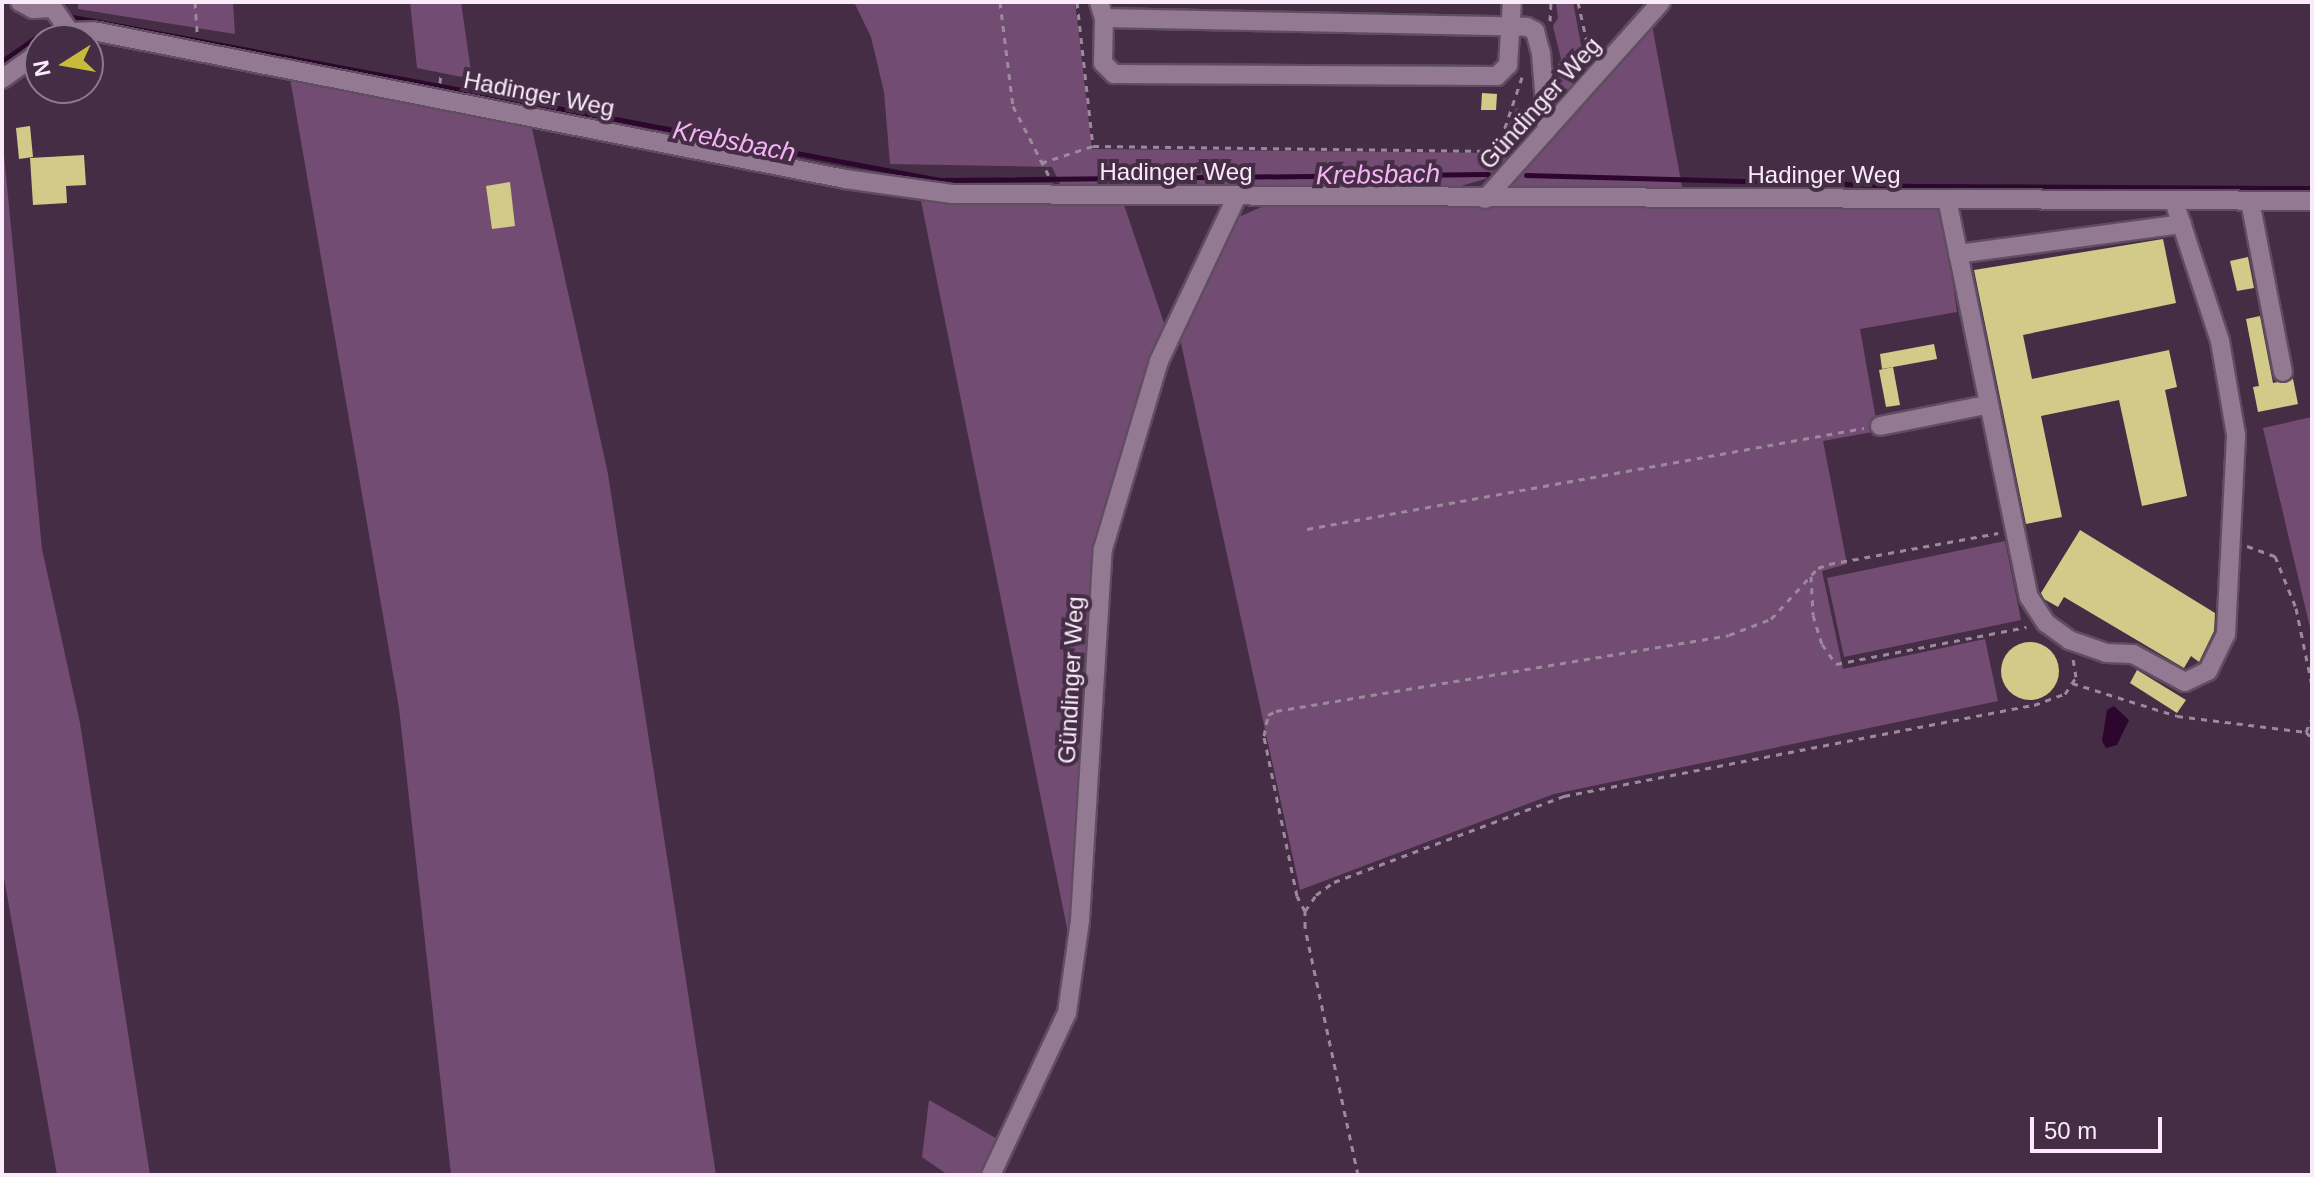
<!DOCTYPE html>
<meta charset="utf-8">
<style>
body{margin:0}
#map{position:relative;width:2314px;height:1177px;overflow:hidden;background:#452e45;font-family:Arial,sans-serif}
div>[style]{position:absolute}
[style*='--x']{left:calc(var(--x)*1px);top:calc(var(--y)*1px);width:calc(var(--w)*1px);rotate:calc(var(--a)*1deg)}
.green>*{inset:0;background:#734c73}
.water>*{inset:0;background:#2d062e}
.stream>*{height:5px;margin:-2.5px;padding:0 2.5px;transform-origin:2.5px;border-radius:2.5px;background:#2d062e}
.building>*{inset:0;background:#d1ca89}
.round{border-radius:50%}
.path>*{height:3px;margin-top:-1.5px;transform-origin:0;background:repeating-linear-gradient(90deg,#9c899c 0 6px,transparent 0 12px)}
.roads{filter:drop-shadow(2px 0 #604d61) drop-shadow(-2px 0 #604d61) drop-shadow(0 2px #604d61) drop-shadow(0 -2px #604d61)}
.minor>*{height:18px;margin:-9px;padding:0 9px;transform-origin:9px;border-radius:9px;background:#937992}
span{translate:-50% -50%;white-space:nowrap;text-align:center;line-height:1.15;-webkit-text-stroke:8px #452e45;paint-order:stroke}
.street-label{font-size:24px;color:#f9ebf9}
.water-label{font-size:26px;color:#f6b3f6;font-style:italic}
.frame{position:absolute;inset:0;border:4px solid #f9ebf9;pointer-events:none}
.north{position:absolute;left:24px;top:24px;width:80px;height:80px;box-sizing:border-box;background:#452e45;border:2px solid #8d7a8d;border-radius:50%;rotate:259deg;font-size:22px;font-weight:700;line-height:32px;text-align:center;color:#f9ebf9}
.north::after{content:'';display:block;margin:auto;width:28px;height:36px;background:#c8bb3b;clip-path:polygon(50% 0,100% 100%,50% 72%,0 100%)}
.scale{position:absolute;left:2030px;top:1117px;width:132px;height:36px;box-sizing:border-box;border:4px solid #f9ebf9;border-top:0;padding-left:10px;font-size:24px;line-height:28px;white-space:nowrap;color:#f9ebf9;-webkit-text-stroke:6px #452e45;paint-order:stroke}
</style>
<div id="map">
<div class="green">
<i style="clip-path:polygon(78px 2px,233px 2px,235px 34px,78px 9px)"></i>
<i style="clip-path:polygon(410px 2px,461px 2px,472px 79px,417px 68px)"></i>
<i style="clip-path:polygon(854px 2px,1075px 2px,1092px 149px,1498px 153px,1516px 108px,1530px 111px,1532px 125px,1513px 154px,1485px 179px,1461px 186px,1062px 188px,1052px 167px,890px 164px,884px 92px,871px 37px)"></i>
<i style="clip-path:polygon(1556px 2px,1573px 2px,1585px 66px,1583px 77px,1555px 101px,1547px 83px,1561px 59px,1553px 26px,1558px 18px)"></i>
<i style="clip-path:polygon(1652px 25px,1683px 192px,1503px 192px)"></i>
<i style="clip-path:polygon(290px 78px,531px 124px,608px 474px,716px 1175px,451px 1175px,399px 708px)"></i>
<i style="clip-path:polygon(2px 134px,42px 549px,80px 723px,150px 1175px,57px 1175px,2px 867px)"></i>
<i style="clip-path:polygon(921px 201px,1124px 205px,1164px 323px,1093px 546px,1073px 877px,1073px 958px)"></i>
<i style="clip-path:polygon(1266px 205px,1942px 208px,1957px 312px,1860px 329px,1878px 431px,1823px 441px,1847px 564px,1822px 571px,1843px 669px,1985px 639px,1998px 701px,1554px 794px,1300px 890px,1179px 334px,1232px 220px)"></i>
<i style="clip-path:polygon(2312px 417px,2312px 636px,2263px 428px)"></i>
<i style="clip-path:polygon(2005px 541px,2021px 620px,1844px 657px,1827px 578px)"></i>
<i style="clip-path:polygon(929px 1100px,1001px 1141px,983px 1175px,948px 1175px,922px 1157px)"></i>
</div>
<div class="water">
<i style="clip-path:polygon(2114px 706px,2129px 720px,2117px 745px,2106px 748px,2102px 741px,2107px 710px)"></i>
</div>
<div class="stream">
<i style="--x:2;--y:61;--w:79;--a:-34.7"></i>
<i style="--x:67;--y:16;--w:888;--a:10.64"></i>
<i style="--x:940;--y:180;--w:548;--a:-0.63"></i>
<i style="--x:1526;--y:175;--w:391;--a:1.6"></i>
<i style="--x:1917;--y:186;--w:395;--a:0.3"></i>
</div>
<div class="building">
<i style="clip-path:polygon(1482px 93px,1497px 94px,1496px 110px,1481px 110px)"></i>
<i style="clip-path:polygon(30px 126px,33px 157px,19px 159px,16px 128px)"></i>
<i style="clip-path:polygon(84px 155px,86px 185px,66px 186px,67px 203px,33px 205px,30px 158px)"></i>
<i style="clip-path:polygon(510px 182px,515px 226px,492px 229px,486px 186px)"></i>
<i style="clip-path:polygon(2163px 239px,2176px 303px,2023px 335px,2032px 379px,2169px 350px,2177px 387px,2165px 390px,2187px 496px,2142px 506px,2119px 400px,2041px 416px,2062px 517px,2026px 524px,1974px 270px)"></i>
<i style="clip-path:polygon(2248px 257px,2254px 288px,2237px 291px,2230px 261px)"></i>
<i style="clip-path:polygon(2260px 316px,2273px 383px,2293px 379px,2298px 404px,2258px 412px,2253px 387px,2259px 386px,2246px 319px)"></i>
<i style="clip-path:polygon(1934px 344px,1937px 359px,1882px 369px,1880px 354px)"></i>
<i style="clip-path:polygon(1893px 367px,1900px 405px,1886px 407px,1879px 370px)"></i>
<i style="clip-path:polygon(2080px 530px,2215px 613px,2214px 631px,2199px 662px,2191px 656px,2184px 668px,2064px 597px,2058px 607px,2044px 599px,2041px 593px)"></i>
<i class="round" style="left:2001px;top:642px;width:58px;height:58px"></i>
<i style="clip-path:polygon(2137px 670px,2186px 700px,2177px 713px,2130px 683px)"></i>
</div>
<div class="path">
<i style="--x:195;--y:2;--w:32;--a:86"></i>
<i style="--x:1000;--y:2;--w:105;--a:82.9"></i>
<i style="--x:1013;--y:106;--w:79;--a:62.8"></i>
<i style="--x:1077;--y:2;--w:145;--a:83.7"></i>
<i style="--x:1578;--y:2;--w:55;--a:77.5"></i>
<i style="--x:1550;--y:21;--w:19;--a:-87"></i>
<i style="--x:440;--y:83;--w:10;--a:-84"></i>
<i style="--x:1041;--y:163;--w:55;--a:-18.1"></i>
<i style="--x:1093;--y:146;--w:404;--a:0.7"></i>
<i style="--x:1497;--y:151;--w:78;--a:-71.3"></i>
<i style="--x:1307;--y:529;--w:566;--a:-10.28"></i>
<i style="--x:2247;--y:546;--w:30;--a:20"></i>
<i style="--x:2275;--y:556;--w:56;--a:68"></i>
<i style="--x:2296;--y:608;--w:79;--a:78.3"></i>
<i style="--x:1811;--y:576;--w:39;--a:87"></i>
<i style="--x:1813;--y:615;--w:30;--a:73"></i>
<i style="--x:1822;--y:644;--w:24;--a:55"></i>
<i style="--x:1836;--y:664;--w:194;--a:-11"></i>
<i style="--x:2072;--y:683;--w:110;--a:17.4"></i>
<i style="--x:2177;--y:716;--w:130;--a:7.1"></i>
<i style="--x:2306;--y:732;--w:8;--a:45"></i>
<i style="--x:2306;--y:732;--w:15;--a:-67"></i>
<i style="--x:1305;--y:911;--w:17;--a:-118"></i>
<i style="--x:1297;--y:896;--w:163;--a:-101.7"></i>
<i style="--x:1264;--y:736;--w:21;--a:-79"></i>
<i style="--x:1268;--y:715;--w:9;--a:-27"></i>
<i style="--x:1276;--y:711;--w:459;--a:-9.5"></i>
<i style="--x:1729;--y:635;--w:45;--a:-20.9"></i>
<i style="--x:1771;--y:619;--w:69;--a:-47.3"></i>
<i style="--x:1818;--y:568;--w:12;--a:-20"></i>
<i style="--x:1829;--y:564;--w:172;--a:-10.4"></i>
<i style="--x:1358;--y:1175;--w:253;--a:-102.1"></i>
<i style="--x:1305;--y:928;--w:17;--a:-90"></i>
<i style="--x:1305;--y:911;--w:19;--a:-55"></i>
<i style="--x:1316;--y:895;--w:22;--a:-36"></i>
<i style="--x:1334;--y:882;--w:246;--a:-20.5"></i>
<i style="--x:1564;--y:796;--w:479;--a:-11"></i>
<i style="--x:2034;--y:705;--w:33;--a:-20"></i>
<i style="--x:2065;--y:694;--w:20;--a:-57"></i>
<i style="--x:2076;--y:677;--w:18;--a:-99"></i>
</div>
<div class="roads">
<div class="minor">
<i style="--x:20;--y:2;--w:15;--a:28"></i>
<i style="--x:33;--y:9;--w:20;--a:-3"></i>
<i style="--x:53;--y:8;--w:29;--a:55"></i>
<i style="--x:1099;--y:2;--w:17;--a:73"></i>
<i style="--x:1104;--y:18;--w:45;--a:91.3"></i>
<i style="--x:1103;--y:63;--w:16;--a:45"></i>
<i style="--x:1114;--y:74;--w:383;--a:0.3"></i>
<i style="--x:1497;--y:76;--w:16;--a:-45"></i>
<i style="--x:1508;--y:65;--w:63;--a:-86.4"></i>
<i style="--x:1104;--y:18;--w:423;--a:1.2"></i>
<i style="--x:1527;--y:27;--w:9;--a:27"></i>
<i style="--x:1535;--y:31;--w:23;--a:75"></i>
<i style="--x:1541;--y:53;--w:77;--a:85.5"></i>
<i style="--x:57;--y:40;--w:15;--a:-32"></i>
<i style="--x:70;--y:32;--w:23;--a:-2"></i>
<i style="--x:93;--y:31;--w:766;--a:11.13"></i>
<i style="--x:845;--y:179;--w:108;--a:8"></i>
<i style="--x:952;--y:194;--w:1360;--a:0.29"></i>
<i style="--x:2;--y:79;--w:47;--a:-35.4"></i>
<i style="--x:1485;--y:199;--w:264;--a:-48.2"></i>
<i style="--x:1947;--y:199;--w:406;--a:78.4"></i>
<i style="--x:2029;--y:597;--w:31;--a:57"></i>
<i style="--x:2046;--y:623;--w:29;--a:36"></i>
<i style="--x:2069;--y:640;--w:39;--a:19"></i>
<i style="--x:2106;--y:653;--w:27;--a:2"></i>
<i style="--x:2133;--y:654;--w:59;--a:28.3"></i>
<i style="--x:2185;--y:682;--w:25;--a:-26"></i>
<i style="--x:2208;--y:671;--w:41;--a:-64.1"></i>
<i style="--x:2226;--y:634;--w:199;--a:-87.1"></i>
<i style="--x:2236;--y:435;--w:95;--a:-99.7"></i>
<i style="--x:2220;--y:341;--w:147;--a:-108.2"></i>
<i style="--x:2250;--y:201;--w:174;--a:79.1"></i>
<i style="--x:1958;--y:254;--w:226;--a:-7.6"></i>
<i style="--x:1880;--y:426;--w:108;--a:-11.2"></i>
<i style="--x:991;--y:1175;--w:179;--a:-64.9"></i>
<i style="--x:1067;--y:1013;--w:94;--a:-82"></i>
<i style="--x:1080;--y:920;--w:372;--a:-86.5"></i>
<i style="--x:1103;--y:549;--w:196;--a:-73.4"></i>
<i style="--x:1159;--y:361;--w:183;--a:-64.7"></i>
</div>
</div>
<div class="street-label">
<span style="left:539px;top:94px;rotate:11deg">Hadinger Weg</span>
<span style="left:1540px;top:103px;rotate:-48deg">Gündinger Weg</span>
<span style="left:1176px;top:172px">Hadinger Weg</span>
<span style="left:1824px;top:175px">Hadinger Weg</span>
<span style="left:1071px;top:680px;rotate:-87deg">Gündinger Weg</span>
</div>
<div class="water-label">
<span style="left:734px;top:142px;rotate:11deg">Krebsbach</span>
<span style="left:1378px;top:175px;rotate:-1deg">Krebsbach</span>
</div>
<div class="frame"></div>
<div class="north">N</div>
<div class="scale">50 m</div>
</div>
